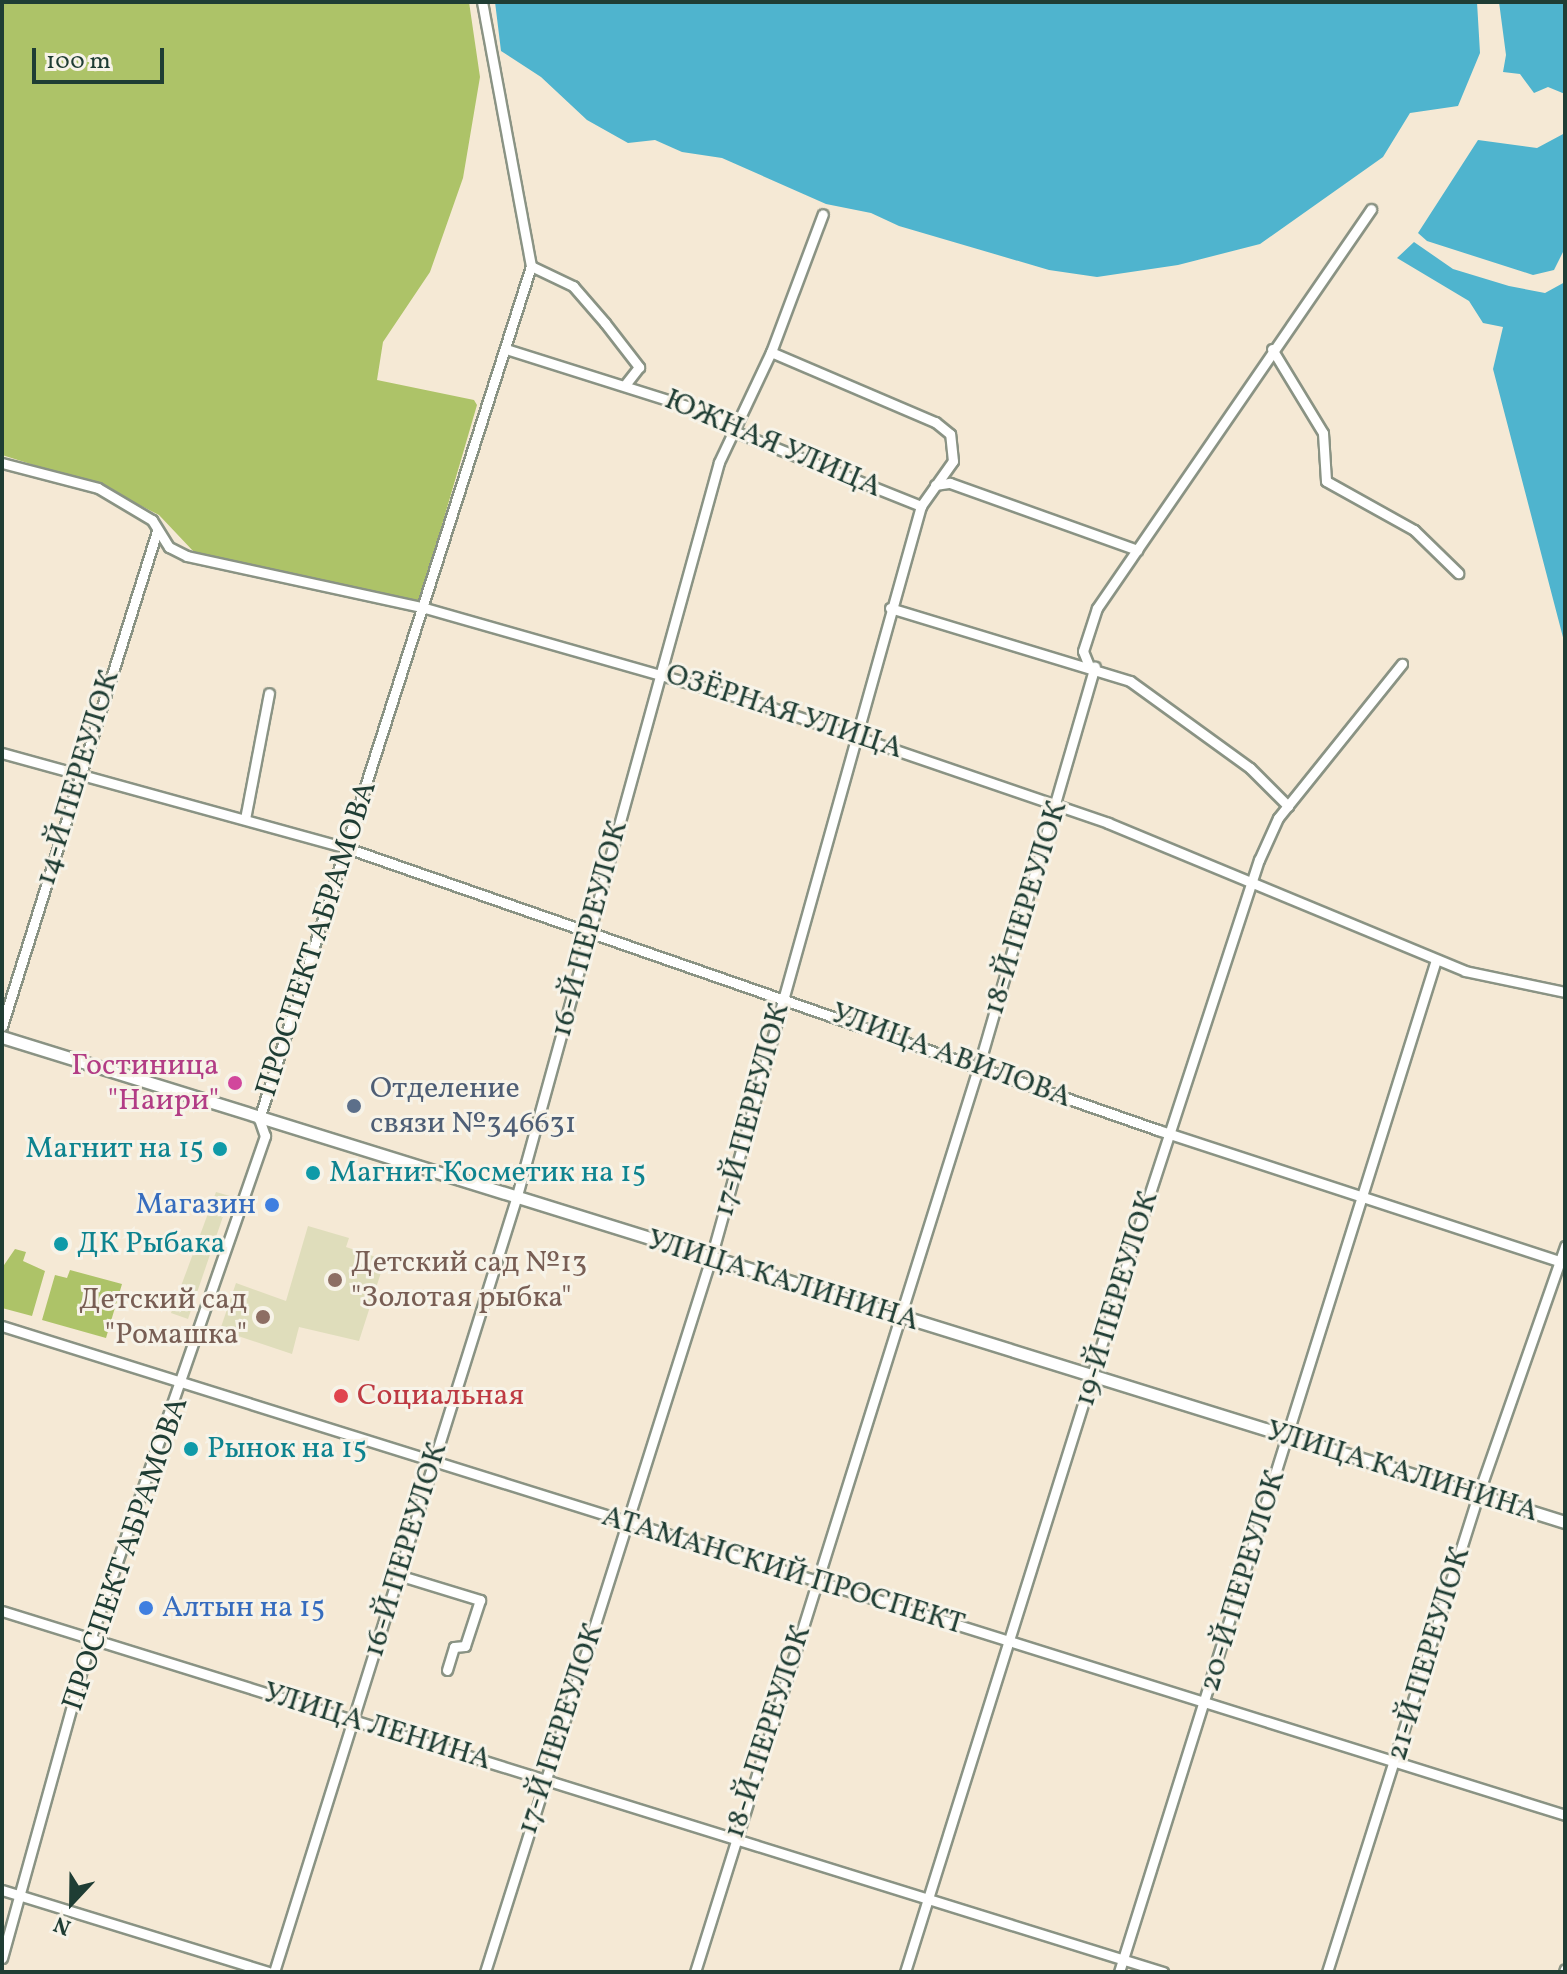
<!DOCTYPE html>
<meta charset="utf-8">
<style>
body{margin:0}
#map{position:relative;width:1567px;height:1974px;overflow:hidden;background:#f5e9d5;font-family:Vollkorn,serif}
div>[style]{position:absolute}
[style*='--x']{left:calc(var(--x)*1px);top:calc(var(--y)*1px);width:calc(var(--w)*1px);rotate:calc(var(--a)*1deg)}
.built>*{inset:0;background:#dfddbb}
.green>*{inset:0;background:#adc368}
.water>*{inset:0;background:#4fb4ce}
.roads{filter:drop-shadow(2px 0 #8a9384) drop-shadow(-2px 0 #8a9384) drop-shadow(0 2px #8a9384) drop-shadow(0 -2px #8a9384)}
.minor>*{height:9px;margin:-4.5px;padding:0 4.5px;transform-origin:4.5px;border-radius:4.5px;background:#fff}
.major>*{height:11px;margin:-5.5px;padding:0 5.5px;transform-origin:5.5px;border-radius:5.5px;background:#fff}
.dots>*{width:22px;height:22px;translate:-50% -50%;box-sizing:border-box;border:4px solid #f7f3e8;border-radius:50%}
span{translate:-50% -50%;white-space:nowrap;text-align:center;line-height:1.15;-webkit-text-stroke:6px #f7f3e8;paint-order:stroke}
.street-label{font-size:30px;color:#1f3d34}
.hotel-label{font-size:30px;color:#b23c85}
.right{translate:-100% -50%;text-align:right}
.service-label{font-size:30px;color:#4e5e75}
.left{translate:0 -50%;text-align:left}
.culture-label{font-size:30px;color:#0d838f}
.shop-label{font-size:30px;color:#366cbe}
.education-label{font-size:30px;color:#785e54}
.health-label{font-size:30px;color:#be3a42}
.frame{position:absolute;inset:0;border:4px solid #1f3d34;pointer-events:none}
.north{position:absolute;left:32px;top:1862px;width:80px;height:80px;-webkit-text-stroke:6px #f7f3e8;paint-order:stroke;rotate:202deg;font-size:22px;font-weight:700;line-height:32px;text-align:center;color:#1f3d34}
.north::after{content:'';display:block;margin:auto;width:28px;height:36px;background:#1f3d34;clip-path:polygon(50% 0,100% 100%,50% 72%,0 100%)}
.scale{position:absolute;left:32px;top:48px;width:132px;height:36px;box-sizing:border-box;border:4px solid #1f3d34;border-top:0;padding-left:10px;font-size:24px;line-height:28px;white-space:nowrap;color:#1f3d34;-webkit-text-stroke:6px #f7f3e8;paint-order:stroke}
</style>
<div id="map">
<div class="built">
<i style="clip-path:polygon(216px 1192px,230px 1196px,188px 1319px,171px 1313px)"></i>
<i style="clip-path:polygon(308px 1226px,349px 1238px,346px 1247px,385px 1260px,359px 1341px,299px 1327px,292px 1354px,220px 1330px,236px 1283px,286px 1301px)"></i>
</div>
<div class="green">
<i style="clip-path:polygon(2px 2px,469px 2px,480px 77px,463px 178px,430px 272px,383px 342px,377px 380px,474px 400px,477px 405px,419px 604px,194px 552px,159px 515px,104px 487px,2px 455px)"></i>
<i style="clip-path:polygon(15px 1249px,26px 1252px,23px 1261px,45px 1271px,32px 1316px,2px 1308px,2px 1268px)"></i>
<i style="clip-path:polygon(70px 1270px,122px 1284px,106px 1338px,42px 1320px,55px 1275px,67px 1278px)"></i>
</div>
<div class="water">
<i style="clip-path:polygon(495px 2px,1477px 2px,1480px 53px,1458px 106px,1410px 113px,1383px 157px,1260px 244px,1178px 265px,1097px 277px,1049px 270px,899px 226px,871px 213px,826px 204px,722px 158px,682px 152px,655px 140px,628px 143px,587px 120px,541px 77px,501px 51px)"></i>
<i style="clip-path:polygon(1499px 2px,1565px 2px,1565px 94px,1548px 87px,1534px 93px,1520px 74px,1503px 72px,1506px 55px)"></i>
<i style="clip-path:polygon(1565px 133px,1565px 248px,1554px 270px,1533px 275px,1427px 241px,1418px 233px,1478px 140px,1537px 148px)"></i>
<i style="clip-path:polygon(1414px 242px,1453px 269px,1509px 286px,1545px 293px,1565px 282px,1565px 645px,1493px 369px,1503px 327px,1483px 323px,1469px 301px,1397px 258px)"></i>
</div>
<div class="roads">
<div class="minor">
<i style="--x:531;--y:266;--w:47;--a:25.5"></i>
<i style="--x:573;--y:286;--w:49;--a:49.1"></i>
<i style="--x:605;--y:323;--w:56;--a:52.3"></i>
<i style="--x:639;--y:367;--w:23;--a:128"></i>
<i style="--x:506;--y:349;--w:219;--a:17.5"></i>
<i style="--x:715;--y:415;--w:22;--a:43"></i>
<i style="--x:731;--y:430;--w:205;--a:21.8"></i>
<i style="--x:1272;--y:349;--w:98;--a:58.7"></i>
<i style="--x:1323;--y:433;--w:48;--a:86.4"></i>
<i style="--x:1326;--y:481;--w:101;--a:29.1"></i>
<i style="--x:1414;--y:530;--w:62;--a:44.3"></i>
<i style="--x:2;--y:463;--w:99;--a:14.6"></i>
<i style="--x:98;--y:488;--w:63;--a:30.7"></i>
<i style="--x:152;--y:520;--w:32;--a:58"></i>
<i style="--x:169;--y:547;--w:20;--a:27"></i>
<i style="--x:187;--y:556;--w:244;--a:12.3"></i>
<i style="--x:425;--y:608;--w:346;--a:15.9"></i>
<i style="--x:758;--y:703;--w:370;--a:18.9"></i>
<i style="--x:1108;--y:823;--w:386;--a:22.5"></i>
<i style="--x:1465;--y:971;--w:102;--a:11.9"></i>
<i style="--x:935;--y:485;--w:15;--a:-8"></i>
<i style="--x:950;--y:483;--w:199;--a:19.7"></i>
<i style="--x:890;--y:608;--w:251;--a:16.9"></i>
<i style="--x:1130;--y:681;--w:148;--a:35.9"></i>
<i style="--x:1250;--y:768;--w:54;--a:45"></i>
<i style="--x:1089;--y:666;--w:16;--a:-112"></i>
<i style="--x:1083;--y:651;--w:45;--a:-72"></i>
<i style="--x:1097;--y:608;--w:484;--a:-55.5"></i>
<i style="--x:2;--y:753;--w:355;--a:15.4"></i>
<i style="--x:344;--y:847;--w:862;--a:19.17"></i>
<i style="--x:1158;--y:1130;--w:428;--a:18.1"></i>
<i style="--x:245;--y:819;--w:128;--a:-79.2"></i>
<i style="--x:2;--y:1026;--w:519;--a:-72.61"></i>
<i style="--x:2;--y:1326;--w:1638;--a:17.37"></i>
<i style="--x:398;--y:1575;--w:86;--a:17"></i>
<i style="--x:480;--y:1600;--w:48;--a:108.1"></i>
<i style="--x:465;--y:1646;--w:11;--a:175"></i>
<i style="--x:454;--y:1647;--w:24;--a:107"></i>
<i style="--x:2;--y:1611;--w:1216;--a:17.27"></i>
<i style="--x:2;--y:1890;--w:278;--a:17.1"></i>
<i style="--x:2;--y:1958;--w:330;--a:-74.5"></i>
<i style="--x:90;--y:1640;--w:534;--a:-70.85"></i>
<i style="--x:265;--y:1136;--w:18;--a:-109"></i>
<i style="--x:259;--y:1119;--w:895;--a:-72.31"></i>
<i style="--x:531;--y:266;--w:269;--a:-100.5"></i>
<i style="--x:274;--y:1972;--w:810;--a:-72.62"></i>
<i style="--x:516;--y:1199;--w:764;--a:-74.6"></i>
<i style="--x:719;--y:462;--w:122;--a:-64.7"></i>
<i style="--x:771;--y:352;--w:147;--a:-69.4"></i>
<i style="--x:485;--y:1972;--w:749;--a:-72.44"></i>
<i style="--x:711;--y:1258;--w:781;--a:-74.4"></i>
<i style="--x:921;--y:506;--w:55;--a:-54.6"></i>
<i style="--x:953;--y:461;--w:27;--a:-96"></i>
<i style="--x:950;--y:434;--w:19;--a:-141"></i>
<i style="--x:935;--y:422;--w:178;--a:-156.9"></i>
<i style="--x:695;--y:1972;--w:950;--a:-72.61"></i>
<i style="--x:979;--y:1065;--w:415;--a:-73.8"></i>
<i style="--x:905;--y:1972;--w:752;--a:-72.6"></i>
<i style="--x:1130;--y:1254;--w:415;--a:-71.9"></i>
<i style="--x:1259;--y:860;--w:46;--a:-65.7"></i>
<i style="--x:1278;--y:818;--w:198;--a:-51.2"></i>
<i style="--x:1119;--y:1972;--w:1060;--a:-72.61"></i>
<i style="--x:1327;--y:1972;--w:500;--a:-72.43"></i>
<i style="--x:1478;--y:1495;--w:264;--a:-70.7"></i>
<i style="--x:1564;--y:1972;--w:3;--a:-72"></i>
</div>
<div class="major">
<i style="--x:2;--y:1037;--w:1637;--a:17.24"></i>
</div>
</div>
<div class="dots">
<i style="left:235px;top:1083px;background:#d1479c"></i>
<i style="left:354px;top:1106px;background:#5c6f8a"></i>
<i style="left:220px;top:1149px;background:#0f9aa8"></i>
<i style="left:313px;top:1173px;background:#0f9aa8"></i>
<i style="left:272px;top:1205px;background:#3f7fe0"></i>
<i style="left:61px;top:1244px;background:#0f9aa8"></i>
<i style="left:335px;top:1280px;background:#8d6e63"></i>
<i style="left:263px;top:1317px;background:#8d6e63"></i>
<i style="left:341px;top:1396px;background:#e0444e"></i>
<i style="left:191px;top:1449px;background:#0f9aa8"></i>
<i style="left:146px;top:1608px;background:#3f7fe0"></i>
</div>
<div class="street-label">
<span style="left:773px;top:444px;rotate:23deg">ЮЖНАЯ УЛИЦА</span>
<span style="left:784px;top:712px;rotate:18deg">ОЗЁРНАЯ УЛИЦА</span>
<span style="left:78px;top:778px;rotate:-73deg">14-Й ПЕРЕУЛОК</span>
<span style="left:1026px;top:908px;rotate:-73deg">18-Й ПЕРЕУЛОК</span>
<span style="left:590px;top:929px;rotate:-75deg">16-Й ПЕРЕУЛОК</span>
<span style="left:317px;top:939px;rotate:-72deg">ПРОСПЕКТ АБРАМОВА</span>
<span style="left:951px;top:1056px;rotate:20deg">УЛИЦА АВИЛОВА</span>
<span style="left:752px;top:1110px;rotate:-75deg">17-Й ПЕРЕУЛОК</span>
<span style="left:783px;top:1281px;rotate:17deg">УЛИЦА КАЛИНИНА</span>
<span style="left:1117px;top:1299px;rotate:-73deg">19-Й ПЕРЕУЛОК</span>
<span style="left:1402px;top:1472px;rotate:17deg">УЛИЦА КАЛИНИНА</span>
<span style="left:406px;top:1550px;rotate:-73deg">16-Й ПЕРЕУЛОК</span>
<span style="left:126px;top:1554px;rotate:-71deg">ПРОСПЕКТ АБРАМОВА</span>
<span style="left:783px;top:1571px;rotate:17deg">АТАМАНСКИЙ ПРОСПЕКТ</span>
<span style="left:1243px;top:1581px;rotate:-73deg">20-Й ПЕРЕУЛОК</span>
<span style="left:1429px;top:1654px;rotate:-73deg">21-Й ПЕРЕУЛОК</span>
<span style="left:377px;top:1727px;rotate:17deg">УЛИЦА ЛЕНИНА</span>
<span style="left:561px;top:1729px;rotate:-72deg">17-Й ПЕРЕУЛОК</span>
<span style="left:768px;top:1732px;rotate:-72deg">18-Й ПЕРЕУЛОК</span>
</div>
<div class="hotel-label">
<span class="right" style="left:219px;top:1083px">Гостиница<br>"Наири"</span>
</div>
<div class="service-label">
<span class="left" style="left:370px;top:1106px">Отделение<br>связи №346631</span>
</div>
<div class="culture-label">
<span class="right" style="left:204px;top:1149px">Магнит на 15</span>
<span class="left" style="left:329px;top:1173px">Магнит Косметик на 15</span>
<span class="left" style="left:77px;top:1244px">ДК Рыбака</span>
<span class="left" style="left:207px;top:1449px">Рынок на 15</span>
</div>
<div class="shop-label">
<span class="right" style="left:256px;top:1205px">Магазин</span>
<span class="left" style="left:162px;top:1608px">Алтын на 15</span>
</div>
<div class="education-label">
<span class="left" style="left:351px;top:1280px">Детский сад №13<br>"Золотая рыбка"</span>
<span class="right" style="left:247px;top:1317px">Детский сад<br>"Ромашка"</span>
</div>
<div class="health-label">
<span class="left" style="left:357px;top:1396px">Социальная</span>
</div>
<div class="frame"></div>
<div class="north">N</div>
<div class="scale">100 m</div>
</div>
